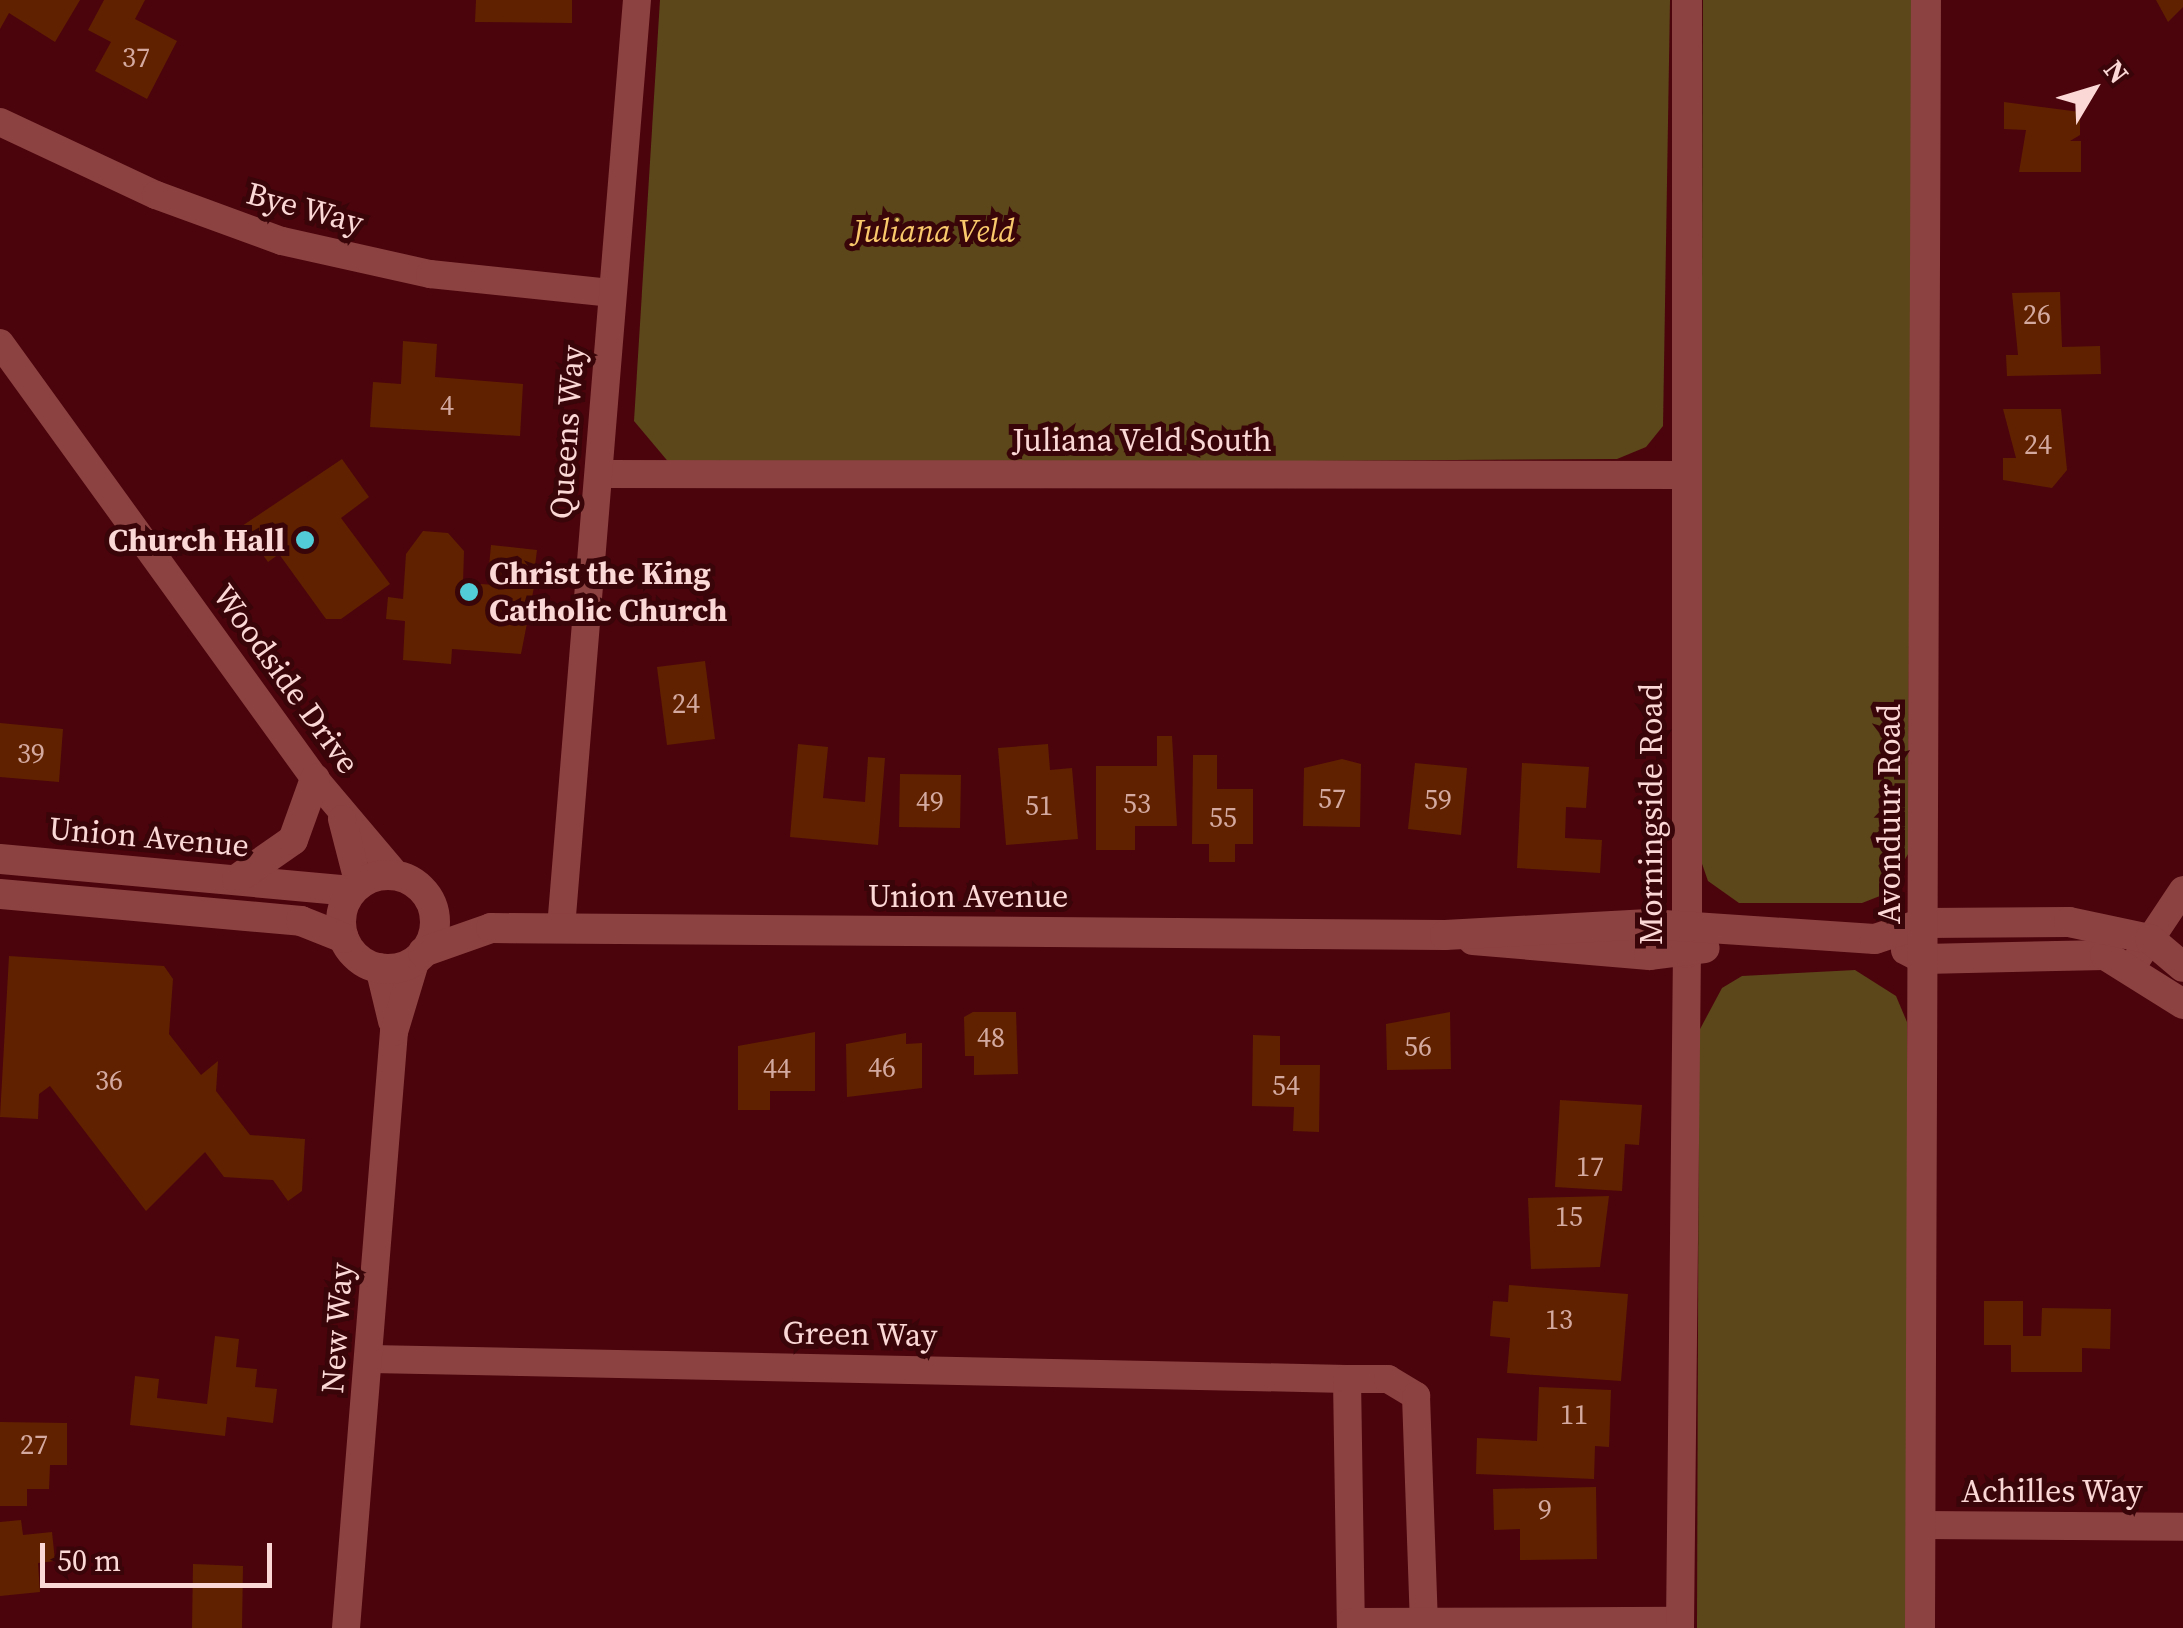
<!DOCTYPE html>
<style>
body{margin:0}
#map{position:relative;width:2183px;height:1628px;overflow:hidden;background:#4b040c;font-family:"Source Serif 4",serif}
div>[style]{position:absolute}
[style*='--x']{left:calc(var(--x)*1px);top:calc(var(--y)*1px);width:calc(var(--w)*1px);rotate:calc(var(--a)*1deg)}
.green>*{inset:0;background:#5c471b}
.building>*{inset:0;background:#602100}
.minor>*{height:28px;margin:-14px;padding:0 14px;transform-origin:14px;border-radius:14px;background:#8c4241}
.tertiary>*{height:30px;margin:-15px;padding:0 15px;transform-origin:15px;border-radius:15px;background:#8c4241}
.tertiary>.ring{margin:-15px;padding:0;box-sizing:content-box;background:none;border:30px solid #8c4241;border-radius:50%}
.dots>*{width:28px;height:28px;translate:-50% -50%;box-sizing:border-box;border:5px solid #390509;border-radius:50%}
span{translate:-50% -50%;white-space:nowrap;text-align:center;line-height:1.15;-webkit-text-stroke:10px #390509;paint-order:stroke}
.number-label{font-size:28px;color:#d4aaa0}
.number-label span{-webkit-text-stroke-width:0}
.street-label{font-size:32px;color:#fbd7d5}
.park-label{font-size:32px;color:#f9c96b;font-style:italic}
.poi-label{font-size:32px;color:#fbd7d5;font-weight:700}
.right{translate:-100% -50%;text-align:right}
.left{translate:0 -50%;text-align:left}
.north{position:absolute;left:2043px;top:40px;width:100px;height:100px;-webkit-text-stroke:8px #390509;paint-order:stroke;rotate:52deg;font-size:28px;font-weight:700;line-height:40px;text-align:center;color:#fbd7d5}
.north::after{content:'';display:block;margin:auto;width:35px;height:45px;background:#fbd7d5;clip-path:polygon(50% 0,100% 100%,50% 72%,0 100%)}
.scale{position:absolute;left:40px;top:1543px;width:232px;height:45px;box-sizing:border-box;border:5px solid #fbd7d5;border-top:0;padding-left:12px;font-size:30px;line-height:35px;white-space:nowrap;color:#fbd7d5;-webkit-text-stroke:8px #390509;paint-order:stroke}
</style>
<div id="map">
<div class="green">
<i style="clip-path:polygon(660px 0,1670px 0,1663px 426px,1646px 447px,1617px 459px,671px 465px,634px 421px)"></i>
<i style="clip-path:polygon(1703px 0,1912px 0,1908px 854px,1885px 894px,1862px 903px,1739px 903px,1708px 881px,1700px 858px)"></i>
<i style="clip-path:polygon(1855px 970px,1896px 996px,1907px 1022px,1910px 1628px,1697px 1628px,1699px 1031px,1722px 988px,1742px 976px)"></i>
</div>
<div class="building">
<i style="clip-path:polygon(0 0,80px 0,55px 42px,9px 13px,0 29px)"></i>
<i style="clip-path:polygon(104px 0,145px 0,135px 19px,177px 41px,147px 99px,95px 71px,111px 42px,88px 30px)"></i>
<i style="clip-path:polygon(476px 0,572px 0,572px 23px,475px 22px)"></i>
<i style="clip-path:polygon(2156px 0,2183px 0,2183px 7px,2168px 22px)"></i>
<i style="clip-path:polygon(2004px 102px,2080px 112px,2080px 135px,2070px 141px,2081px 141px,2081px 172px,2019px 172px,2026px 130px,2004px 129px)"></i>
<i style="clip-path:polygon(2060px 292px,2062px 347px,2100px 346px,2101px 374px,2007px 376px,2006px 355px,2018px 355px,2012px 293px)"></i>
<i style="clip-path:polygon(403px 341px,437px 344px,435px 377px,523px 384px,520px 436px,370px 427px,373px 382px,401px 384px)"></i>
<i style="clip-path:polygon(2003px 409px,2061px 409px,2067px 470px,2052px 488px,2003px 480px,2003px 458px,2016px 458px)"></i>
<i style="clip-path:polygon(342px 459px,369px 497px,341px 518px,390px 584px,341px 619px,326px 619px,279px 554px,268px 562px,242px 526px)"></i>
<i style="clip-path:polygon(423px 531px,448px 533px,464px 551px,463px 583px,534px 587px,521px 654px,452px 649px,451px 664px,403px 660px,405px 621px,386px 619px,388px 597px,403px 599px,406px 554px)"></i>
<i style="clip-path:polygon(491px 545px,537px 550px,533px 582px,488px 577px)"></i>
<i style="clip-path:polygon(705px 661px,715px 739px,667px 745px,657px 667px)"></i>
<i style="clip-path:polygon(0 723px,63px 729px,59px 782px,0 777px)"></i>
<i style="clip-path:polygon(1157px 736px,1172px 736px,1177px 826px,1135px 826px,1135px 850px,1096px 850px,1096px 766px,1157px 766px)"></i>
<i style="clip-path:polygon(798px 744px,828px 747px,823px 798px,865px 802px,868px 757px,885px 758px,878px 845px,790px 837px)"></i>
<i style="clip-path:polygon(1048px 744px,1050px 770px,1072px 768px,1078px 839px,1006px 845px,998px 748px)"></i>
<i style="clip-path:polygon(1193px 755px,1217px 755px,1217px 789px,1253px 789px,1253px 844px,1235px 844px,1235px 862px,1209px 862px,1209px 844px,1192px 844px)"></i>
<i style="clip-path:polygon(1342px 759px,1361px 764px,1360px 827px,1303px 826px,1304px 768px)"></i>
<i style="clip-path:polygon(1415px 763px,1467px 768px,1461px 835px,1408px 829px)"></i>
<i style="clip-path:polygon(1522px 763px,1589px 767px,1586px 808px,1566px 807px,1565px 838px,1602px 840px,1600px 873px,1517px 868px)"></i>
<i style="clip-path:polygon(900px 774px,961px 775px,960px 828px,899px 827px)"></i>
<i style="clip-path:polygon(9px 956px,164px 966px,173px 979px,169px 1034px,201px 1075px,218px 1061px,216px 1091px,250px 1135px,305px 1139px,302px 1191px,288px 1201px,273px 1180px,224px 1177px,205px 1152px,146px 1211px,50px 1086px,39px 1094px,38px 1119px,0 1117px)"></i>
<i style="clip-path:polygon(973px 1012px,1016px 1012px,1018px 1074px,974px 1075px,974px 1056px,965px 1056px,964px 1017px)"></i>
<i style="clip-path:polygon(1450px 1012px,1451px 1069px,1387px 1070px,1386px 1024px)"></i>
<i style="clip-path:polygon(815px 1032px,815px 1091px,770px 1091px,770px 1110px,738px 1110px,738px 1046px)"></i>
<i style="clip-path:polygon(906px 1033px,906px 1044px,922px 1043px,922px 1088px,847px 1097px,846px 1044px)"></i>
<i style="clip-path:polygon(1253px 1035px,1280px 1036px,1280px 1065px,1320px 1065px,1319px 1132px,1293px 1131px,1294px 1107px,1252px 1106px)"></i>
<i style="clip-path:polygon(1560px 1100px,1642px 1105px,1639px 1145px,1625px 1144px,1622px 1191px,1555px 1187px)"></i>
<i style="clip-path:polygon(1609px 1196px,1600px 1267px,1531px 1269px,1528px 1198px)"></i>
<i style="clip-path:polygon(1509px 1285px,1628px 1294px,1621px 1381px,1507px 1373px,1510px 1338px,1490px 1336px,1493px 1301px,1508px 1302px)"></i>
<i style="clip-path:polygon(1984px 1301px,2023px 1301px,2023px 1336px,2041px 1336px,2042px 1308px,2111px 1309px,2110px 1349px,2082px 1348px,2082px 1372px,2011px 1372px,2011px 1345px,1984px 1345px)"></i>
<i style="clip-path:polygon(215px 1336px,239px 1339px,236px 1367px,257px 1369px,255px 1387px,277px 1389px,273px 1423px,227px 1417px,225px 1436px,130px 1425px,135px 1376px,159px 1379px,157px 1398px,207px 1404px)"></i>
<i style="clip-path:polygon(1539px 1387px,1611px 1390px,1609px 1447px,1595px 1446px,1594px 1479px,1476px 1474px,1477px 1438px,1537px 1441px)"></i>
<i style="clip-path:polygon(0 1422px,67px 1423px,67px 1465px,50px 1465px,49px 1489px,27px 1489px,27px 1506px,0 1506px)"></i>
<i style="clip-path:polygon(1596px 1487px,1597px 1559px,1520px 1560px,1520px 1529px,1494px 1530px,1493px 1489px)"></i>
<i style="clip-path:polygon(21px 1520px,23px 1535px,52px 1532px,55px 1561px,38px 1563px,40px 1592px,0 1596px,0 1522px)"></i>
<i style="clip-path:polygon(193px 1564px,243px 1566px,242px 1628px,192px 1628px)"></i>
</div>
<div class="minor">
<i style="--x:0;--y:122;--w:172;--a:25.1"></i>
<i style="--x:156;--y:195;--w:134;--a:20.1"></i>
<i style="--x:282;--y:241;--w:152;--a:12.6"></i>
<i style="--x:430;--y:274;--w:181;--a:6"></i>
<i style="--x:0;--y:343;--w:538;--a:54.15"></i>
<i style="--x:315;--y:779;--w:126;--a:49.8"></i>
<i style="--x:600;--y:474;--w:1085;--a:0.05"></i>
<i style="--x:342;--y:819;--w:68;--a:75.6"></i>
<i style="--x:561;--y:928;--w:931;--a:-85.32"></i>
<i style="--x:2133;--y:965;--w:90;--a:-56.3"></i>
<i style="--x:379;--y:967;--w:56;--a:76.5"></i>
<i style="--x:371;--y:1359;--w:976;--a:1.17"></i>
<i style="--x:1347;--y:1379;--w:249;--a:89.1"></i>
<i style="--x:1347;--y:1379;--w:41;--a:0"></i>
<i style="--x:1388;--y:1379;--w:33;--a:31"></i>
<i style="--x:1416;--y:1396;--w:224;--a:88"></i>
<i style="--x:1921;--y:1525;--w:262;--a:0.4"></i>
<i style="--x:1351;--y:1622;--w:329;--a:-0.2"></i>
<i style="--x:346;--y:1628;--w:598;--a:-85.4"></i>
<i style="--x:394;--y:1032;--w:76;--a:-73.2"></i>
<i style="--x:1680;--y:1628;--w:675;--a:-89.41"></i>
</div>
<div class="tertiary">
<i style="--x:1687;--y:0;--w:953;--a:90"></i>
<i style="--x:0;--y:859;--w:353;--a:5.2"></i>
<i class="ring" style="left:341px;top:875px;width:64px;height:64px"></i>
<i style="--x:237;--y:879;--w:68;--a:-34.9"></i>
<i style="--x:293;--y:840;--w:65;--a:-70.2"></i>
<i style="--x:0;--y:894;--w:302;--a:5.1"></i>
<i style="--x:301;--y:921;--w:46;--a:21.6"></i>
<i style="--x:1473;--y:940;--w:177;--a:4.9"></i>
<i style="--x:1649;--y:955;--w:56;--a:-7.1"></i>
<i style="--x:1906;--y:950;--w:20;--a:27"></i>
<i style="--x:1924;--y:959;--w:181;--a:-1.3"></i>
<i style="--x:2105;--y:955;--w:92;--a:32.1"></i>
<i style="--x:423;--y:952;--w:72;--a:-19.4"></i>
<i style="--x:491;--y:928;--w:954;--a:0.42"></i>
<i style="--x:1445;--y:935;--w:204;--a:-3.1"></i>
<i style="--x:1649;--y:924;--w:226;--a:3.8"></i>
<i style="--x:1875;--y:939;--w:51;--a:-18.4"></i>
<i style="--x:1923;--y:923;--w:146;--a:-0.4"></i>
<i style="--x:2069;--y:922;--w:83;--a:11.9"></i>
<i style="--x:2150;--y:939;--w:43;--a:40.3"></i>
<i style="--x:1920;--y:1628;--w:1628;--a:-89.79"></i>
</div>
<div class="dots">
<i style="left:305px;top:540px;background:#52ccd6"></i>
<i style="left:469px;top:592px;background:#52ccd6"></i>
</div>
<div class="number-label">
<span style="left:136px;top:57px">37</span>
<span style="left:2037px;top:314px">26</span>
<span style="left:447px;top:405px">4</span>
<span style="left:2038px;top:444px">24</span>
<span style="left:686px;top:703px">24</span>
<span style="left:31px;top:753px">39</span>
<span style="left:1332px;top:798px">57</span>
<span style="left:1438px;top:799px">59</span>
<span style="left:930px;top:801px">49</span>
<span style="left:1137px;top:803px">53</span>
<span style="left:1039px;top:805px">51</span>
<span style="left:1223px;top:817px">55</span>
<span style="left:991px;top:1037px">48</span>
<span style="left:1418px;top:1046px">56</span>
<span style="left:882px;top:1067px">46</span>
<span style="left:777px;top:1068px">44</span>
<span style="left:109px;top:1080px">36</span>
<span style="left:1286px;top:1085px">54</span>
<span style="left:1590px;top:1166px">17</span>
<span style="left:1569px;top:1216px">15</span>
<span style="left:1559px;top:1319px">13</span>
<span style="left:1574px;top:1414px">11</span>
<span style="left:34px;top:1444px">27</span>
<span style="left:1545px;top:1509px">9</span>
</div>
<div class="street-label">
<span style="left:305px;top:208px;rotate:15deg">Bye Way</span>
<span style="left:567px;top:432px;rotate:-86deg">Queens Way</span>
<span style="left:1142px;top:440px">Juliana Veld South</span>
<span style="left:286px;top:679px;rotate:54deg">Woodside Drive</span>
<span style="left:1651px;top:814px;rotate:-90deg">Morningside Road</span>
<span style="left:1889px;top:814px;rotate:-90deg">Avonduur Road</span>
<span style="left:149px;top:837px;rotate:5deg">Union Avenue</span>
<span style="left:968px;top:896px">Union Avenue</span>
<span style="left:337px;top:1328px;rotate:-86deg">New Way</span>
<span style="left:860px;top:1334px;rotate:1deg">Green Way</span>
<span style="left:2052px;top:1491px">Achilles Way</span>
</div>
<div class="park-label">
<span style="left:934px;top:231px">Juliana Veld</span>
</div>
<div class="poi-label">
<span class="right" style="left:285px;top:540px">Church Hall</span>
<span class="left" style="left:489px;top:592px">Christ the King<br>Catholic Church</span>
</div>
<div class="north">N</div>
<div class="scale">50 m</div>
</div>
